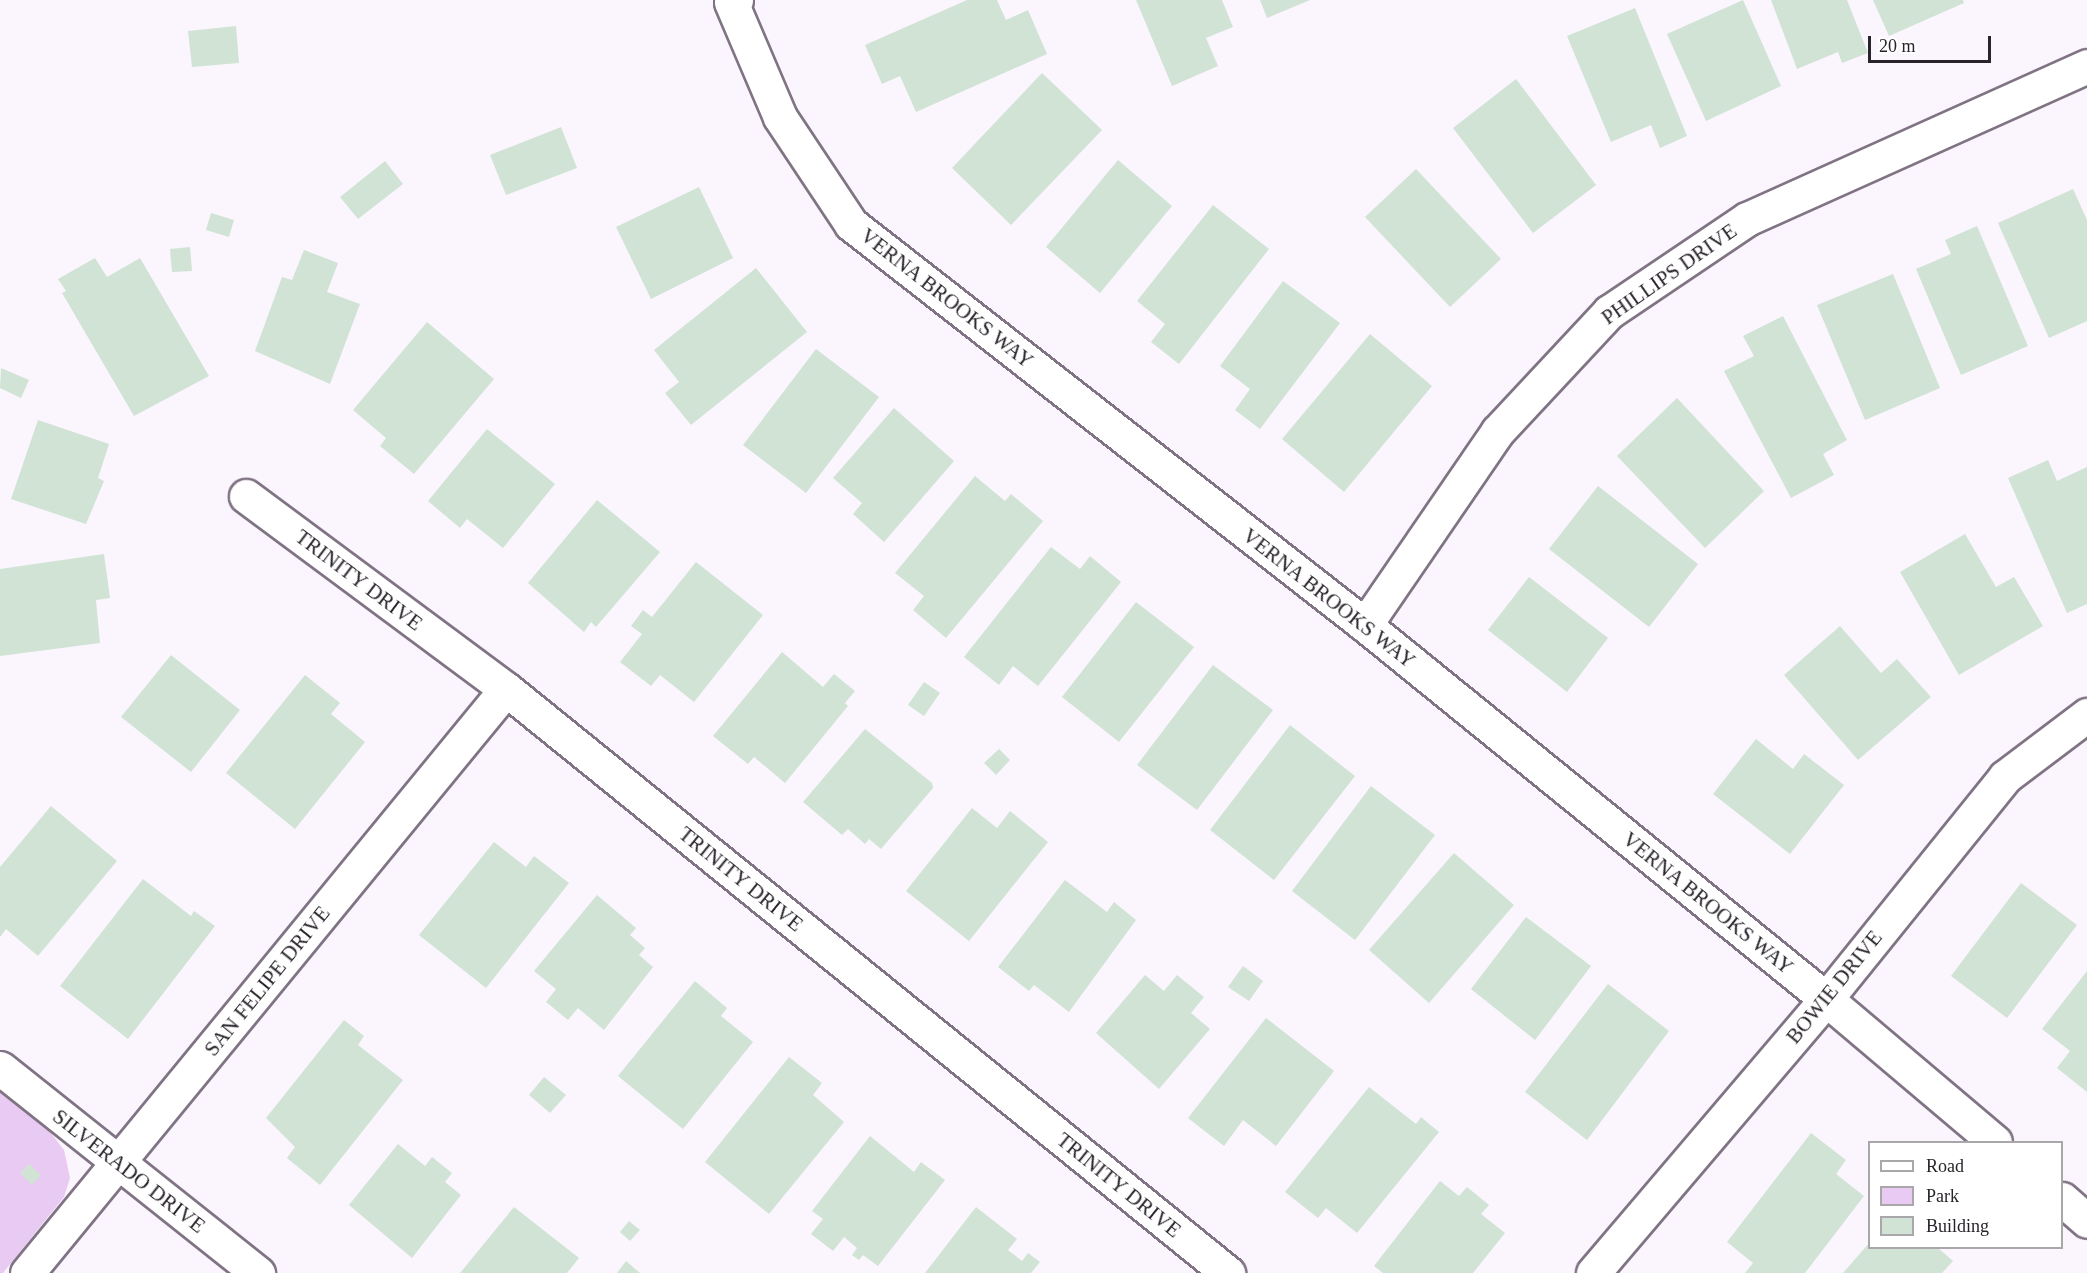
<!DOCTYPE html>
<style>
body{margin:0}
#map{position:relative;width:2087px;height:1273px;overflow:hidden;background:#fbf6fd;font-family:Georgia,serif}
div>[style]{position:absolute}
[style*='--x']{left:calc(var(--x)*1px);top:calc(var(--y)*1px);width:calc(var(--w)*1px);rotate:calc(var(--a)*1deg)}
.green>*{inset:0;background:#e9caf2}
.building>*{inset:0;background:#d0e3d4}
.roads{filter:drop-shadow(2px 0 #807484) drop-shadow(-2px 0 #807484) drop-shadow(0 2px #807484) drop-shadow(0 -2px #807484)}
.street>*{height:33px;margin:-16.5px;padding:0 16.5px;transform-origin:16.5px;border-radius:16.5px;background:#fff}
span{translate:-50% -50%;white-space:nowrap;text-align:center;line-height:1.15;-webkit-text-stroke:5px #fff;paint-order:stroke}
.street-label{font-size:21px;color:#29242b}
.legend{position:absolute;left:1868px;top:1141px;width:195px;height:108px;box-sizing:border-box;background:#fff;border:2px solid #a9a7aa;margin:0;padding:8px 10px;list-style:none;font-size:18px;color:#29242b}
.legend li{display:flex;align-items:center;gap:12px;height:30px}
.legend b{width:30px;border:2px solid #a9a7aa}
.scale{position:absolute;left:1868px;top:36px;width:123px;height:27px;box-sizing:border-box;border:3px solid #29242b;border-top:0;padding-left:8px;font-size:18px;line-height:21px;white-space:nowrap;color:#29242b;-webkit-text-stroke:4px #fff;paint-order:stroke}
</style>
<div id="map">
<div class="green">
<i style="clip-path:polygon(0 1091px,50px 1132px,64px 1150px,70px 1178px,64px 1197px,3px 1273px,0 1273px)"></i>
</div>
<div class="building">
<i style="clip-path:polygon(967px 0,997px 0,1006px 20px,1028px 10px,1047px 54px,916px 112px,900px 76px,882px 84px,865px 45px)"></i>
<i style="clip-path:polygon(1136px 0,1222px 0,1233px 27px,1206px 38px,1218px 66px,1172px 86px)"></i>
<i style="clip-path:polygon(1260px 0,1310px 0,1267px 18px)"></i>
<i style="clip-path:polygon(1743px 0,1781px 86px,1706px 121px,1667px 34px)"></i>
<i style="clip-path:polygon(1771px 0,1847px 0,1868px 53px,1842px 63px,1838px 52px,1797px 69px)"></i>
<i style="clip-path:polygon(1873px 0,1963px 0,1964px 3px,1889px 36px)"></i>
<i style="clip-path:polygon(1635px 8px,1687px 136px,1660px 148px,1651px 125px,1611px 142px,1567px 36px)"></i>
<i style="clip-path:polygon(236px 26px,239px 63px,192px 67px,188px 31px)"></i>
<i style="clip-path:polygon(1042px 73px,1102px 130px,1011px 225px,952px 168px)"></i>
<i style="clip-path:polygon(1516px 79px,1596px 185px,1533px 233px,1453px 128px)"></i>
<i style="clip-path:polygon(561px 127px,577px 168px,506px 195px,490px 155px)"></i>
<i style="clip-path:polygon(1118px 160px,1172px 206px,1100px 293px,1046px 247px)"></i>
<i style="clip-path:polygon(385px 161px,403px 184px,358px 219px,340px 197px)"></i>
<i style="clip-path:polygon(1416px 169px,1501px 259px,1450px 307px,1365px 217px)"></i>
<i style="clip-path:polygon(699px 187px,733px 258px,651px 299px,616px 227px)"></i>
<i style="clip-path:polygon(2073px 189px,2087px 220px,2087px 321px,2049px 338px,1998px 223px)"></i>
<i style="clip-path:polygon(1213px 205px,1269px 249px,1179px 364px,1151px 342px,1165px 324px,1137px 301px)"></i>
<i style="clip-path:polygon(211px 213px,234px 220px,229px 237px,206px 230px)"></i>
<i style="clip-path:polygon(1977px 226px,2028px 346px,1961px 375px,1916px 269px,1951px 254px,1945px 240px)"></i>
<i style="clip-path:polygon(190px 247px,192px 271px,172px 272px,170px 249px)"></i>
<i style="clip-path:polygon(304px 250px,338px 263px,327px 292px,360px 304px,330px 384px,255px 351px,282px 277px,292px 280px)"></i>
<i style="clip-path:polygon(95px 258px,107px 277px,140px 258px,209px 376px,134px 416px,62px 293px,66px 291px,58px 279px)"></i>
<i style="clip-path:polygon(756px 268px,807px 332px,691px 425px,665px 393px,679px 382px,654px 350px)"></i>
<i style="clip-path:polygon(1893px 274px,1940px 388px,1865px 420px,1817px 305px)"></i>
<i style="clip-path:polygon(1283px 281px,1340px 323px,1260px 429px,1235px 410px,1250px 389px,1220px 366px)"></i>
<i style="clip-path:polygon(1783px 316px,1847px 440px,1823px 454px,1834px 475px,1791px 498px,1724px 371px,1754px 356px,1743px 336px)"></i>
<i style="clip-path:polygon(427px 322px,494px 379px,414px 474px,380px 446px,386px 438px,353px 410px)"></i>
<i style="clip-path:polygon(1370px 334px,1432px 386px,1344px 492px,1282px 439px)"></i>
<i style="clip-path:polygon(816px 349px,879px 397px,806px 493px,743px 445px)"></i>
<i style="clip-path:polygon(1px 368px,29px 380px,21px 398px,0 388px)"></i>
<i style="clip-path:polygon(1677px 398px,1764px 491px,1705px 548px,1617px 456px)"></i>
<i style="clip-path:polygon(894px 408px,954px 461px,884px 542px,853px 514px,862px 503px,833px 478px)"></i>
<i style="clip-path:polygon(38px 420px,109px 444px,98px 478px,104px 481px,86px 524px,11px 499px)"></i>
<i style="clip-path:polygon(487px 429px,555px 484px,503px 548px,467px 519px,460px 528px,428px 501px)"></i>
<i style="clip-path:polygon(2048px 460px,2057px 481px,2087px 467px,2087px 604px,2067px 613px,2008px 478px)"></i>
<i style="clip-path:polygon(975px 476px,1005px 501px,1011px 494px,1043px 521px,946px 638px,913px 610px,924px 596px,895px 573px)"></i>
<i style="clip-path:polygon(1598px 486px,1698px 564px,1649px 627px,1549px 549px)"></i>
<i style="clip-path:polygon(597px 500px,660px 552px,596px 627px,591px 622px,584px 632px,528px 583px)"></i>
<i style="clip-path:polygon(1965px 534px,1996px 587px,2014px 577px,2043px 626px,1959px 675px,1900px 572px)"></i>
<i style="clip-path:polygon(1051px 547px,1080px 569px,1090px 556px,1121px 582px,1038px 686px,1013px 666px,999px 685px,964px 657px)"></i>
<i style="clip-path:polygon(104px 554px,110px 598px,96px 600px,100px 643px,0 656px,0 569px)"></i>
<i style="clip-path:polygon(696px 562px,763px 615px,694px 702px,660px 675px,651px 686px,620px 662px,642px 634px,631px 626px,643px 610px,652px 617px)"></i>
<i style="clip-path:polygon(1529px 577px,1608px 638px,1567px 692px,1488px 630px)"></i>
<i style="clip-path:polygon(1136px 602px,1194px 647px,1119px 742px,1062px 697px)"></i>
<i style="clip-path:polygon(1840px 626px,1881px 673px,1897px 659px,1931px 697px,1858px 760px,1784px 675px)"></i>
<i style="clip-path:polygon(782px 652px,823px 687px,834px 674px,855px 691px,845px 703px,848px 706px,785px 783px,754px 757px,748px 764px,713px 736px)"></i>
<i style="clip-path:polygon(171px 655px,240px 710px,191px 772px,121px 717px)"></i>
<i style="clip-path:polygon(1213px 665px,1273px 710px,1197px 810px,1137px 765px)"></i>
<i style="clip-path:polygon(305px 675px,340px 703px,331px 714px,365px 742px,295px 829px,226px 773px)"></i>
<i style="clip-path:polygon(924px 682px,940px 693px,924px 716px,908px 705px)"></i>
<i style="clip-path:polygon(1290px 725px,1355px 776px,1274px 880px,1210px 830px)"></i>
<i style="clip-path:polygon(865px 729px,932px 783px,933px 788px,881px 849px,869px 839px,865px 844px,848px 829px,842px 835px,803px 802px)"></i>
<i style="clip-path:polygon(1756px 739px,1793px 769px,1804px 754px,1844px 785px,1790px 854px,1713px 794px)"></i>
<i style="clip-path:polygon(999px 749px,1010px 760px,996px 775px,984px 763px)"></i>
<i style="clip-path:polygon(1371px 786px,1435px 835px,1355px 940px,1292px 891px)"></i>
<i style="clip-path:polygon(51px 806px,117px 861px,38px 956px,6px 929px,0 937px,0 867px)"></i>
<i style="clip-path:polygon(972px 808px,997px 828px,1010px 811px,1048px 842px,969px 941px,906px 891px)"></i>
<i style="clip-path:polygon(494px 842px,526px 867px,534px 856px,569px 883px,486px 988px,419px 935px)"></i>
<i style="clip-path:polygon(1454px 853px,1514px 905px,1429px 1003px,1369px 950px)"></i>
<i style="clip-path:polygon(143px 879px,191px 916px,194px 911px,215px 926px,128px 1039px,60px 986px)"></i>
<i style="clip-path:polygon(1065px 880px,1107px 912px,1114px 902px,1136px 920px,1069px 1012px,1034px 985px,1029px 991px,998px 967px)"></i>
<i style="clip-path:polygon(2021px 883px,2077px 925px,2007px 1018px,1951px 976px)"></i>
<i style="clip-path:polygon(597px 895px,636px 928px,630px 935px,645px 948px,639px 955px,653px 967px,604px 1030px,578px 1008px,568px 1020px,546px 1002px,556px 989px,534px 971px)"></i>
<i style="clip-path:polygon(1526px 917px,1591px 966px,1535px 1040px,1471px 989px)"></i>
<i style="clip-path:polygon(1243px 966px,1263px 981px,1249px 1001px,1228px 987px)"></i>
<i style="clip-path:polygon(2087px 971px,2087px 1092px,2057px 1068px,2070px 1051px,2042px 1029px)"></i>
<i style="clip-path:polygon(1145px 975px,1164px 991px,1177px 975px,1204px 997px,1191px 1013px,1210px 1029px,1159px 1089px,1096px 1033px)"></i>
<i style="clip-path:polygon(695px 981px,727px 1008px,721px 1016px,753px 1042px,683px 1129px,618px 1076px)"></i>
<i style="clip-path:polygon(1608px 984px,1669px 1031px,1587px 1140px,1525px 1092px)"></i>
<i style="clip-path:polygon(1266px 1018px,1334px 1071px,1276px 1146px,1243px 1120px,1224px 1146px,1188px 1118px)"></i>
<i style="clip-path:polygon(344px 1020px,364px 1036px,358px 1045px,403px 1080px,320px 1185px,287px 1158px,295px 1147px,266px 1118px)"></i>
<i style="clip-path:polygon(789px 1057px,822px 1083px,813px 1095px,844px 1122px,769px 1214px,705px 1162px)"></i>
<i style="clip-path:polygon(544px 1077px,566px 1095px,550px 1113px,529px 1095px)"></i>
<i style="clip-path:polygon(1369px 1087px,1416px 1124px,1421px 1117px,1439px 1132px,1357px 1233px,1326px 1208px,1318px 1218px,1285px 1192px)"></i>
<i style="clip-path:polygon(1811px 1133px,1846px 1160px,1836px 1174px,1864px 1196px,1805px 1273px,1745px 1273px,1753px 1263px,1727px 1242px)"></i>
<i style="clip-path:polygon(870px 1136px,914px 1172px,921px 1162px,945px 1180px,878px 1266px,863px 1255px,859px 1260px,852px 1255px,857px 1248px,844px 1237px,833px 1251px,811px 1234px,823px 1219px,812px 1211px)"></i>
<i style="clip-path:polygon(398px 1144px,425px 1166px,432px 1157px,452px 1173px,445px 1182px,461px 1195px,412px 1258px,349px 1205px)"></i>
<i style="clip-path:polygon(29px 1164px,41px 1175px,32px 1185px,20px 1173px)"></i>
<i style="clip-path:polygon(1440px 1181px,1459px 1196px,1467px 1187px,1489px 1205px,1481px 1214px,1505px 1233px,1473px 1273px,1383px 1273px,1374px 1266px)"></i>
<i style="clip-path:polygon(514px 1207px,579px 1258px,567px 1273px,460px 1273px)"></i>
<i style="clip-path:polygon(976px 1207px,1017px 1239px,1008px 1250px,1022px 1261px,1028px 1253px,1040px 1262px,1031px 1273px,925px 1273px)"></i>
<i style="clip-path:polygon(629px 1221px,640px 1230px,630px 1241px,620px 1232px)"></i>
<i style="clip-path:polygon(1870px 1242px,1870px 1248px,1938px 1248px,1953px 1261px,1942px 1273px,1843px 1273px)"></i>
<i style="clip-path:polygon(626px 1261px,640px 1273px,617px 1273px)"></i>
</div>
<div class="roads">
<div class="street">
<i style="--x:736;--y:0;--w:5;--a:158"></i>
<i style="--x:731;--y:2;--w:125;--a:66.9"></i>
<i style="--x:780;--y:117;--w:128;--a:56.4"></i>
<i style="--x:851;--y:224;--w:652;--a:37.96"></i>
<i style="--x:1365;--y:625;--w:594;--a:39.05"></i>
<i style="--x:1826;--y:999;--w:221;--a:40.2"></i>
<i style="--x:246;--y:496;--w:324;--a:36.6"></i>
<i style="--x:506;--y:689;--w:929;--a:38.97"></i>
<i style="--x:1365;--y:625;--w:235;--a:-55.6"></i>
<i style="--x:1498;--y:431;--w:163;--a:-47"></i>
<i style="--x:1609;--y:312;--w:166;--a:-34"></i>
<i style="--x:1747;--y:219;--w:373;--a:-24.2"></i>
<i style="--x:0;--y:1068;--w:330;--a:38.5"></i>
<i style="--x:2062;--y:1199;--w:33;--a:41"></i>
<i style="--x:27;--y:1273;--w:755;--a:-50.64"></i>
<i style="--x:1593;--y:1273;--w:360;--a:-49.6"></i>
<i style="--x:1826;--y:999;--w:285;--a:-51.1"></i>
<i style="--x:2005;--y:777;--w:103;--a:-37.1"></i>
</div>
</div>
<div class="street-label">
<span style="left:1669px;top:274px;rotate:-35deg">PHILLIPS DRIVE</span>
<span style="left:947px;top:298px;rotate:38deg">VERNA BROOKS WAY</span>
<span style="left:359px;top:580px;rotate:37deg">TRINITY DRIVE</span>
<span style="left:1329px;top:598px;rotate:38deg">VERNA BROOKS WAY</span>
<span style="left:741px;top:879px;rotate:39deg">TRINITY DRIVE</span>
<span style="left:1708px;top:903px;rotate:39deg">VERNA BROOKS WAY</span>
<span style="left:267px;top:981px;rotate:-51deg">SAN FELIPE DRIVE</span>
<span style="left:1834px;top:987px;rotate:-51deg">BOWIE DRIVE</span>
<span style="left:129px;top:1171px;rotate:38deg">SILVERADO DRIVE</span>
<span style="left:1119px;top:1185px;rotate:39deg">TRINITY DRIVE</span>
</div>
<ul class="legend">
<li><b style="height:8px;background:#fff"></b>Road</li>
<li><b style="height:16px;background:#e9caf2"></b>Park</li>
<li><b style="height:16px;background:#d0e3d4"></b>Building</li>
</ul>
<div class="scale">20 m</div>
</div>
